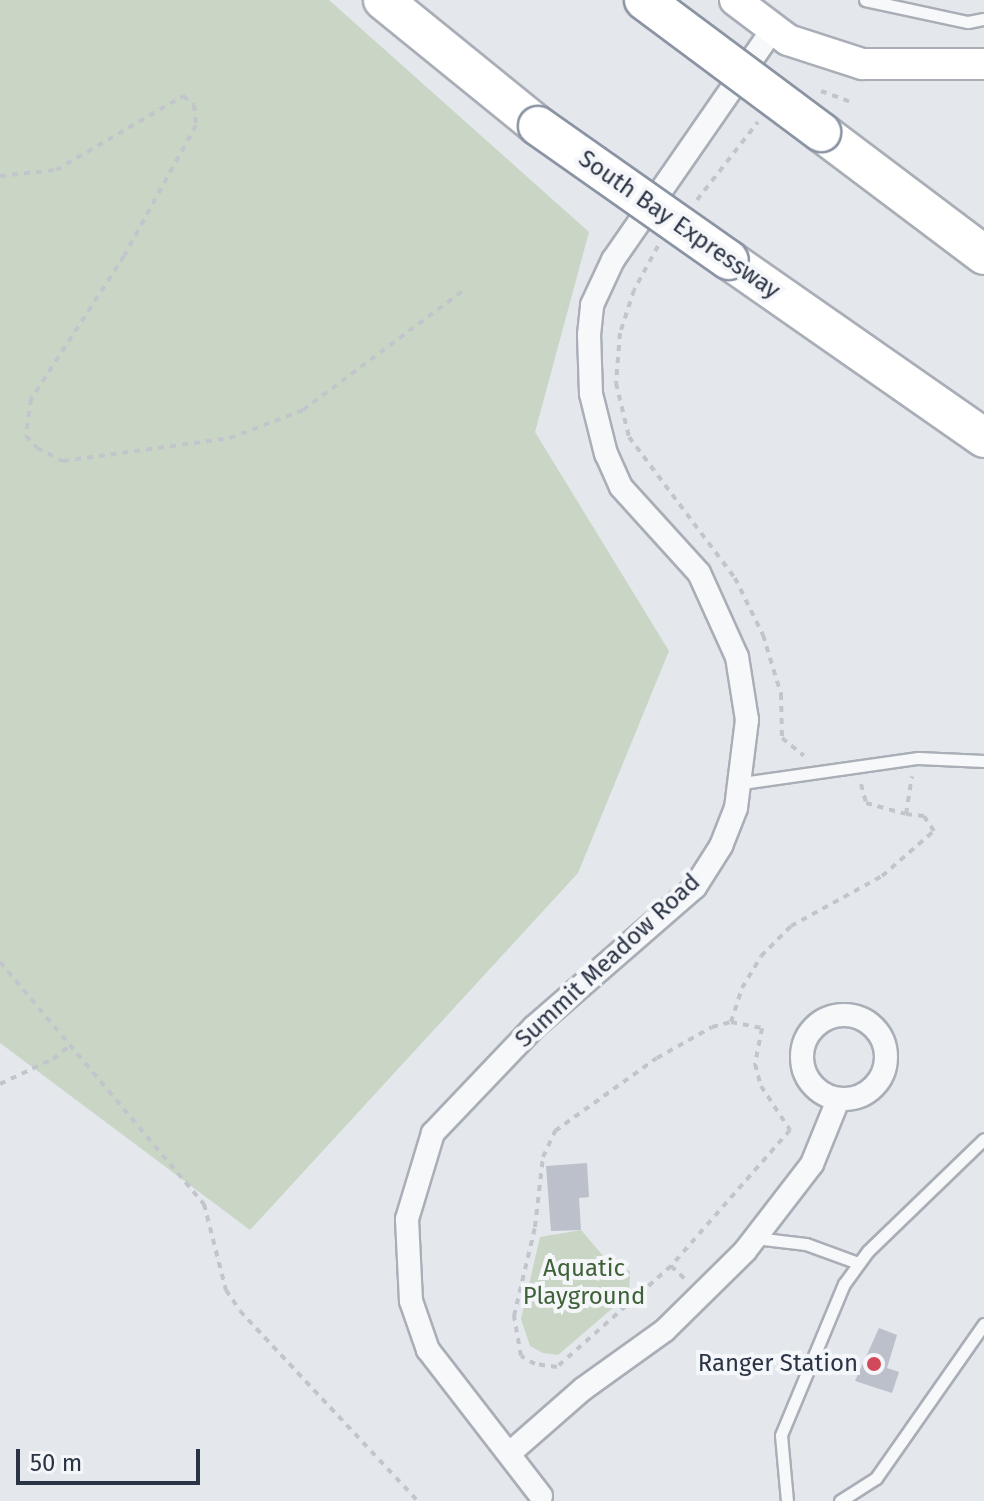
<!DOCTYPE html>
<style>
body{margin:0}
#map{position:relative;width:984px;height:1501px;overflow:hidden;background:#e4e7ec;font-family:"Fira Sans",sans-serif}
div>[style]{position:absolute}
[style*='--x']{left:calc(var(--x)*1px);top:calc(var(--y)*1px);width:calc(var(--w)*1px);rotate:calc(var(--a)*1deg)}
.green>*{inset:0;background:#c9d6c5}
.building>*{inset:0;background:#bbc0ca}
.path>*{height:4px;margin-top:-2px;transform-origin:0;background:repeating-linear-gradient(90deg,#c2c5cb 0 6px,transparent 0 12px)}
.roads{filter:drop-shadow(2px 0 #a9aeb7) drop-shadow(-2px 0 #a9aeb7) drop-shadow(0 2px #a9aeb7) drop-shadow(0 -2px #a9aeb7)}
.lane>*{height:11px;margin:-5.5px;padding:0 5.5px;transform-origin:5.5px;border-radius:5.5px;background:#f7f8fa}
.street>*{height:22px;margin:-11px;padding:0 11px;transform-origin:11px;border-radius:11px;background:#f7f8fa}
.street>.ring{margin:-11px;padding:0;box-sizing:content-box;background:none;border:22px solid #f7f8fa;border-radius:50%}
.secondary>*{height:30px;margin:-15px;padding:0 15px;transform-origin:15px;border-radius:15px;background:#fff}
.highway>*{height:38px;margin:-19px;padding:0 19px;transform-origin:19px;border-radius:19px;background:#fff}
.bridges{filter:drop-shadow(2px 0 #8b94a3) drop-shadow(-2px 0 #8b94a3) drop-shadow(0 2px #8b94a3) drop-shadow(0 -2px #8b94a3)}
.highway-bridge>*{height:38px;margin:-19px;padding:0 19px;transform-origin:19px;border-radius:19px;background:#fff}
.dots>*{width:22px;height:22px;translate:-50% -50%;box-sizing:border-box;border:4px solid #f4f6f9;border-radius:50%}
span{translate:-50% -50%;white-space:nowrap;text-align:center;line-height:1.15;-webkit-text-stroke:8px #f4f6f9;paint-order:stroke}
.street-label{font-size:24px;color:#2b3445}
.park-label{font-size:24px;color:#3f6138}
.poi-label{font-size:24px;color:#2b3445}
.right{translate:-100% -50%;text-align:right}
.scale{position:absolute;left:16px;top:1449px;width:184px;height:36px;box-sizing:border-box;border:4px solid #2b3445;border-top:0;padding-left:10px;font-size:24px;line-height:28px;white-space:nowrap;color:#2b3445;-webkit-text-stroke:6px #f4f6f9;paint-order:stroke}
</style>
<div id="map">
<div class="green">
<i style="clip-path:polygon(0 0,329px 0,589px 232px,535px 432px,669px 651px,578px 873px,250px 1230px,0 1043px)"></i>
<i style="clip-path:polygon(581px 1230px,612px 1266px,630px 1271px,629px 1294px,558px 1355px,543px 1353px,530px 1346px,521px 1319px,540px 1237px)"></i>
</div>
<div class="building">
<i style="clip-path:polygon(587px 1163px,589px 1197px,579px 1198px,581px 1230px,551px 1231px,546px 1166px)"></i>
<i style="clip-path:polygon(879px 1328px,897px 1335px,887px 1368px,899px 1372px,892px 1393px,855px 1381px)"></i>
</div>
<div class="path">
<i style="--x:821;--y:91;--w:30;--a:20"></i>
<i style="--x:0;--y:176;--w:56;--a:-6.1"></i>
<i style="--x:56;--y:170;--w:147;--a:-30.2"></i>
<i style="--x:183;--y:96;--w:14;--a:39"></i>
<i style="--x:194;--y:105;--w:20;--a:84"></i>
<i style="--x:196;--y:125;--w:149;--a:118.8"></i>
<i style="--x:124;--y:256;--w:171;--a:123"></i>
<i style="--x:31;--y:399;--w:37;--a:98"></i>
<i style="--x:26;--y:436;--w:16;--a:47"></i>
<i style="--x:37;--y:448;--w:29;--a:27"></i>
<i style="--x:63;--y:461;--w:169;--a:-7.8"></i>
<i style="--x:230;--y:438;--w:78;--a:-21"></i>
<i style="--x:303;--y:410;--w:201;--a:-36.7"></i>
<i style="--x:697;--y:200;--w:99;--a:-52"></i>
<i style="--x:658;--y:246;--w:50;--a:118.6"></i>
<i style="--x:634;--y:290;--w:45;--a:108"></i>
<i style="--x:620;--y:333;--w:50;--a:94.6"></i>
<i style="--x:616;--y:383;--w:56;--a:76.5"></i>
<i style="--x:629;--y:437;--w:176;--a:53.1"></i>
<i style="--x:735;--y:578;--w:64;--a:63.8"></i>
<i style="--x:763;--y:635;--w:62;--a:73"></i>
<i style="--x:781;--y:694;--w:44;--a:88.7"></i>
<i style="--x:782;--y:738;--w:28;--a:39"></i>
<i style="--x:861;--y:784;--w:20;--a:75"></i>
<i style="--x:866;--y:803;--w:41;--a:15.4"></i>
<i style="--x:0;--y:962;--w:317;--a:49.9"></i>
<i style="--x:204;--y:1204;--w:89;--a:75.7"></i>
<i style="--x:226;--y:1290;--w:25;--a:56"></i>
<i style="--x:240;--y:1311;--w:260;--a:46.9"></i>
<i style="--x:731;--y:1022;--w:32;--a:11"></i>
<i style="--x:762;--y:1028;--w:37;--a:101"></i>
<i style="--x:755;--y:1064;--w:23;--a:75"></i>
<i style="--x:761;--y:1086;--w:53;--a:56.6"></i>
<i style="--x:790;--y:1130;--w:181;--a:131.2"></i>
<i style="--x:671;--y:1266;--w:152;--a:138.5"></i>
<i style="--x:557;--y:1367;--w:22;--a:-172"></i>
<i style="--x:535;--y:1364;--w:16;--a:-150"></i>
<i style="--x:521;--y:1356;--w:41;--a:-99.9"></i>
<i style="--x:514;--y:1316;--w:91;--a:-76.7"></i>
<i style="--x:535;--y:1227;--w:70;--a:-83.5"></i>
<i style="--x:543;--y:1157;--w:29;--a:-65"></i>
<i style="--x:555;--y:1131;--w:125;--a:-35.6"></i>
<i style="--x:657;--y:1058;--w:63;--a:-29.4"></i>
<i style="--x:712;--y:1027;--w:20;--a:-15"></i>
<i style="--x:731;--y:1022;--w:36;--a:-72"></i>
<i style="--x:742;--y:988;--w:37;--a:-59"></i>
<i style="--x:761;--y:956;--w:42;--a:-45"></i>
<i style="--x:791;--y:926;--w:104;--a:-28.8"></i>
<i style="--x:882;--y:876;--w:69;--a:-40.9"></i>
<i style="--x:934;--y:831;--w:18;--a:-124"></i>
<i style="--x:924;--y:816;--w:18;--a:-174"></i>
<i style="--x:906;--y:814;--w:38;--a:-81"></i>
<i style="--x:0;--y:1084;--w:59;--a:-25.3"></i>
<i style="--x:53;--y:1059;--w:22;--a:-39"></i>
<i style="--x:671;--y:1266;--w:19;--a:43"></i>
</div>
<div class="roads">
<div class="lane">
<i style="--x:865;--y:0;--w:105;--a:12.1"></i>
<i style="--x:968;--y:22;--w:16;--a:-11"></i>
<i style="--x:742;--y:783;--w:178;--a:-8.1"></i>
<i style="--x:918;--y:758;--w:66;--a:2.6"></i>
<i style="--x:755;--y:1238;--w:51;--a:6.7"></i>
<i style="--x:806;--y:1244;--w:55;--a:20.1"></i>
<i style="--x:787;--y:1501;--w:66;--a:-95.2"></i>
<i style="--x:781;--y:1435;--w:164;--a:-67.4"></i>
<i style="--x:844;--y:1284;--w:41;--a:-54"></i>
<i style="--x:868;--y:1251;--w:161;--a:-44"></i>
<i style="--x:840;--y:1501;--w:43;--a:-32.6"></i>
<i style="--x:876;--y:1478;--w:188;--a:-55"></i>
</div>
<div class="street">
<i class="ring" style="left:802px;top:1015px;width:62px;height:62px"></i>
<i style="--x:511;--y:1452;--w:96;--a:-41.2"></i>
<i style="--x:583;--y:1389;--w:101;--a:-35.7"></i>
<i style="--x:665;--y:1330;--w:112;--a:-44.6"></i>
<i style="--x:745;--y:1251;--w:110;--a:-52.4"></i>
<i style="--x:812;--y:1164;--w:69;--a:-67.9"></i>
<i style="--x:541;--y:1496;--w:185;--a:-127.7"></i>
<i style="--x:428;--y:1350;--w:52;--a:-109.1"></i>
<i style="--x:411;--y:1301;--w:82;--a:-92.8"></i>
<i style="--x:407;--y:1219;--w:90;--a:-73.2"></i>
<i style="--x:433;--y:1133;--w:146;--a:-46.4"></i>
<i style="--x:534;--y:1027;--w:213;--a:-41"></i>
<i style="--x:695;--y:887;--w:49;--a:-57.6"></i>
<i style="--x:721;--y:846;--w:41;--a:-68.5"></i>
<i style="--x:736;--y:808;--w:89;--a:-82.9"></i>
<i style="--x:747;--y:720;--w:64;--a:-99"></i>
<i style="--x:737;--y:657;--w:92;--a:-114.3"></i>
<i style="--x:699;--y:573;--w:116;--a:-132.2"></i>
<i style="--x:621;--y:487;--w:36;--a:-114"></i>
<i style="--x:606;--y:454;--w:62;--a:-104"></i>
<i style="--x:591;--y:394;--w:59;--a:-91.9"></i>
<i style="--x:589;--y:335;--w:30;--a:-84"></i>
<i style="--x:592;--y:305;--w:50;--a:-65"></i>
<i style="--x:613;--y:260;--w:281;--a:-55.3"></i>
</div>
<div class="secondary">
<i style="--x:735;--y:0;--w:66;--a:37"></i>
<i style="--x:788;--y:40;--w:78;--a:18"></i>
<i style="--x:862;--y:64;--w:122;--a:0"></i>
</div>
<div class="highway">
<i style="--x:383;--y:0;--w:200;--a:39.1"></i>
<i style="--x:821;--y:132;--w:204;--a:37"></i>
<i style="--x:729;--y:260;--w:311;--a:34.9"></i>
</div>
</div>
<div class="bridges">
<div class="highway-bridge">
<i style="--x:644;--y:0;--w:221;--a:36.7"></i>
<i style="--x:538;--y:126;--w:233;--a:35.1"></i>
</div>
</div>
<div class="dots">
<i style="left:874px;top:1364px;background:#d1495b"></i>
</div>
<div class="street-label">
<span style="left:679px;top:225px;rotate:35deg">South Bay Expressway</span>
<span style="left:608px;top:961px;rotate:-43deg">Summit Meadow Road</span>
</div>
<div class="park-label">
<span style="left:584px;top:1283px">Aquatic<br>Playground</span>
</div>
<div class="poi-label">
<span class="right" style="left:858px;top:1364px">Ranger Station</span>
</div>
<div class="scale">50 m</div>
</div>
